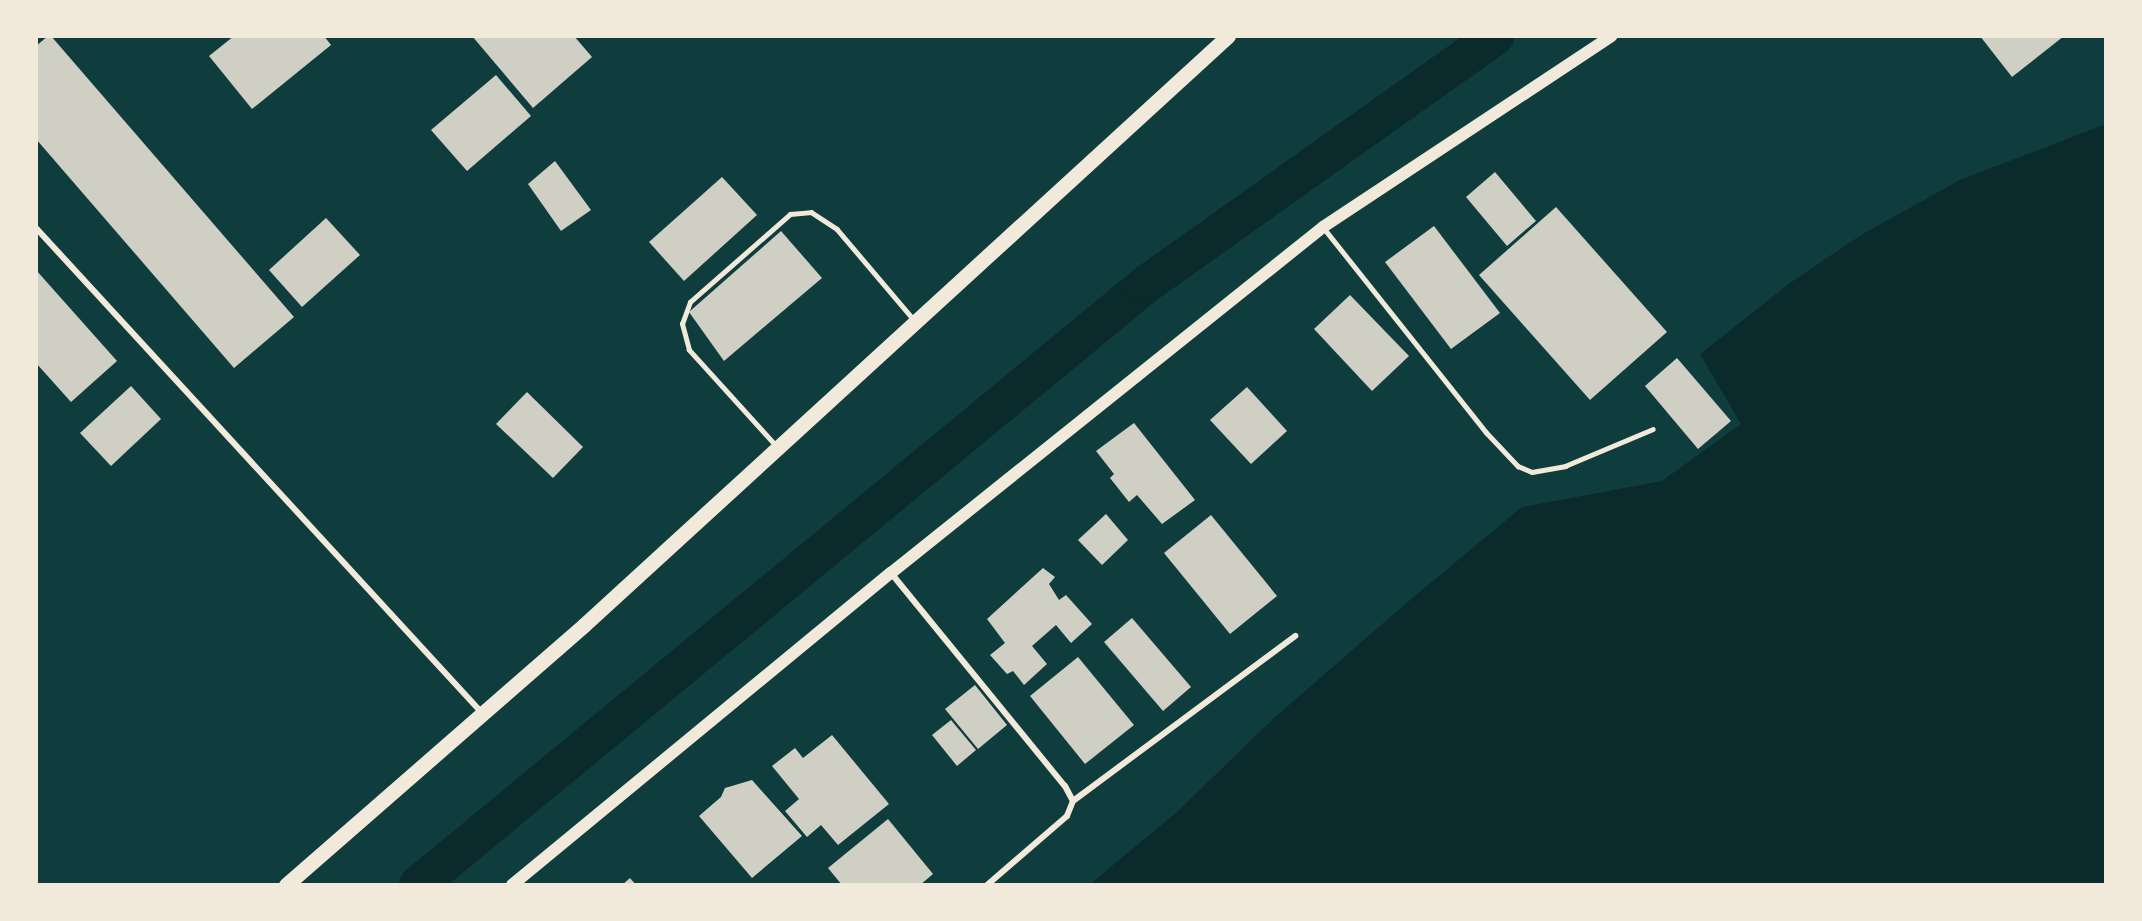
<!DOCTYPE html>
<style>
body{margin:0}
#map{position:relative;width:2142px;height:921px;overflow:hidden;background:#0f3d3e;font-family:Jost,sans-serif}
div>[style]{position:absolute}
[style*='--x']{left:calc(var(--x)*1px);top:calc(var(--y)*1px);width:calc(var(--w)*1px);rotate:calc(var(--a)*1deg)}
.water>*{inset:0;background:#0a2a2b}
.canal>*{height:38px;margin:-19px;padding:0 19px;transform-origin:19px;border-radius:19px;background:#0a2a2b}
.building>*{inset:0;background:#cfcfc3}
.service>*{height:4.5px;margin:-2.25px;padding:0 2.25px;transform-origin:2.25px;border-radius:2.25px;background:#f1e9da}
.minor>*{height:6px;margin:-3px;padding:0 3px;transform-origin:3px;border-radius:3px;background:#f1e9da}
.secondary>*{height:12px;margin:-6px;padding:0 6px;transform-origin:6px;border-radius:6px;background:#f1e9da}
.primary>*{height:15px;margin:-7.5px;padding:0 7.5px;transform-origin:7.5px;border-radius:7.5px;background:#f1e9da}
span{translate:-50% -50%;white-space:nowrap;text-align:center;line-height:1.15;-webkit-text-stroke:6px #f1e9da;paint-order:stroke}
.frame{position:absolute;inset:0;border:38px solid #f1e9da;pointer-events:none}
</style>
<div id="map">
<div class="water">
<i style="clip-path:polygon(2106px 124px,2106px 885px,1089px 885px,1177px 812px,1273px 719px,1404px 605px,1522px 507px,1662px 481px,1741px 424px,1700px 354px,1790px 283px,1861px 235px,1960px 180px)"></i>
</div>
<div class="canal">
<i style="--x:418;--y:885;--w:943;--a:-39.53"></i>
<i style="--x:1145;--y:285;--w:430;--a:-35.4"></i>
</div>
<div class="building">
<i style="clip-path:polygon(48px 36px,51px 36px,294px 317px,234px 368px,36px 139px,36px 46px)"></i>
<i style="clip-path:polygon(234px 36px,324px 36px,331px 45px,252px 109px,209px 56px)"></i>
<i style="clip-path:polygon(472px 36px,574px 36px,592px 57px,533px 108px)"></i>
<i style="clip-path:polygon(1980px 36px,2064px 36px,2012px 77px)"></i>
<i style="clip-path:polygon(496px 75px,531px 116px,467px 171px,431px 130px)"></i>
<i style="clip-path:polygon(555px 161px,591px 210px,561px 231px,528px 184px)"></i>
<i style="clip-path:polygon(1495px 172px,1536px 221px,1507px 246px,1466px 197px)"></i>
<i style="clip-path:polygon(722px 177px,757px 215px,684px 281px,649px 242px)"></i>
<i style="clip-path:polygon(1556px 207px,1667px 332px,1590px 400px,1479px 275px)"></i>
<i style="clip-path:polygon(326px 218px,360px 255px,302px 307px,269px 270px)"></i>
<i style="clip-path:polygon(1434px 226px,1500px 313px,1451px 349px,1385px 262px)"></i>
<i style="clip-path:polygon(781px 231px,822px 278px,724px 361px,689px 312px)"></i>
<i style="clip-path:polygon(36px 270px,117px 361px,71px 402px,36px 363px)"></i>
<i style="clip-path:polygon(1350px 295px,1409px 356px,1372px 391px,1314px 329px)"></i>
<i style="clip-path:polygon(1677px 358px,1731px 421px,1698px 449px,1645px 386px)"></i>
<i style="clip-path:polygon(131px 386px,161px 419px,111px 466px,80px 433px)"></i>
<i style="clip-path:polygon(1247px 387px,1287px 431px,1251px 464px,1210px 420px)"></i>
<i style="clip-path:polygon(527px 392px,583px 447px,553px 478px,496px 424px)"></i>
<i style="clip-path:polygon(1134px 423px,1195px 500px,1162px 524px,1137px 495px,1129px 502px,1110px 478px,1114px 474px,1096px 451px)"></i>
<i style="clip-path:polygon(1106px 514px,1128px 540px,1102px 565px,1078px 540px)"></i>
<i style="clip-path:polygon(1211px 515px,1277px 596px,1230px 634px,1164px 553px)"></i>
<i style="clip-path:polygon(1043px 568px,1055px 577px,1049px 584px,1059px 600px,1066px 595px,1092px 624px,1071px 643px,1056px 625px,1032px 646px,1047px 664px,1024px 685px,1013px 671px,1007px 674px,990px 655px,1005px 643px,987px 619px)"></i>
<i style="clip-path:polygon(1132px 618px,1191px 687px,1163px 711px,1104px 642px)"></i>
<i style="clip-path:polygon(1078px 657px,1134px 725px,1085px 764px,1030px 696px)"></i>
<i style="clip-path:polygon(975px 685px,1007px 725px,978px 749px,945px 709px)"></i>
<i style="clip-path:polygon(951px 720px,976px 750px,957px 766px,932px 735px)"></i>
<i style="clip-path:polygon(832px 735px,889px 804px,838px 845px,821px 825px,807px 837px,785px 811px,799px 799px,772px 766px,795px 748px,803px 758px)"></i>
<i style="clip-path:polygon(752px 780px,802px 836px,752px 878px,699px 816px,721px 797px,725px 788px)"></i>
<i style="clip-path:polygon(888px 819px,933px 874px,920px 885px,842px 885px,828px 868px)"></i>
<i style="clip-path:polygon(630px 878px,636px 885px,622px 885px)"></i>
</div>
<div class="service">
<i style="--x:1323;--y:227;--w:262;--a:51.5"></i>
<i style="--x:1486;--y:432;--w:47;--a:46.7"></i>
<i style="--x:1518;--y:466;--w:15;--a:23"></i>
<i style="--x:1532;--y:472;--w:34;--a:-10"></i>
<i style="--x:1565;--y:466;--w:95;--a:-22.8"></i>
<i style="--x:775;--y:445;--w:128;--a:-132.2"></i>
<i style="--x:689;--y:350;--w:27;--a:-105"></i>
<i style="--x:682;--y:324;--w:23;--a:-70"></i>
<i style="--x:690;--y:302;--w:133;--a:-41.3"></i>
<i style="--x:790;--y:214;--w:21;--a:-5"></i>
<i style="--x:811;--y:212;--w:31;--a:33"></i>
<i style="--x:837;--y:229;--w:121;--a:49.7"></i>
</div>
<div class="minor">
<i style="--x:36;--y:228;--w:659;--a:47.4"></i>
<i style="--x:891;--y:573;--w:275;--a:50.8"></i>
<i style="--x:1065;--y:786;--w:17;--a:62"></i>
<i style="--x:1073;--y:801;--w:16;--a:112"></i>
<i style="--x:1067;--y:816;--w:106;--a:139.2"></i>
<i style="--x:1073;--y:801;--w:277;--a:-36.6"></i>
</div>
<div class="secondary">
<i style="--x:512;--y:885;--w:491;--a:-39.5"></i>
<i style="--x:891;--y:573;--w:553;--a:-38.69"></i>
<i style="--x:1323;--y:227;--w:346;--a:-33.5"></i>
</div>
<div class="primary">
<i style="--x:286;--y:885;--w:395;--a:-41.1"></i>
<i style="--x:584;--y:625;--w:873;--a:-42.45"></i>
</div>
<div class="frame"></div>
</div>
